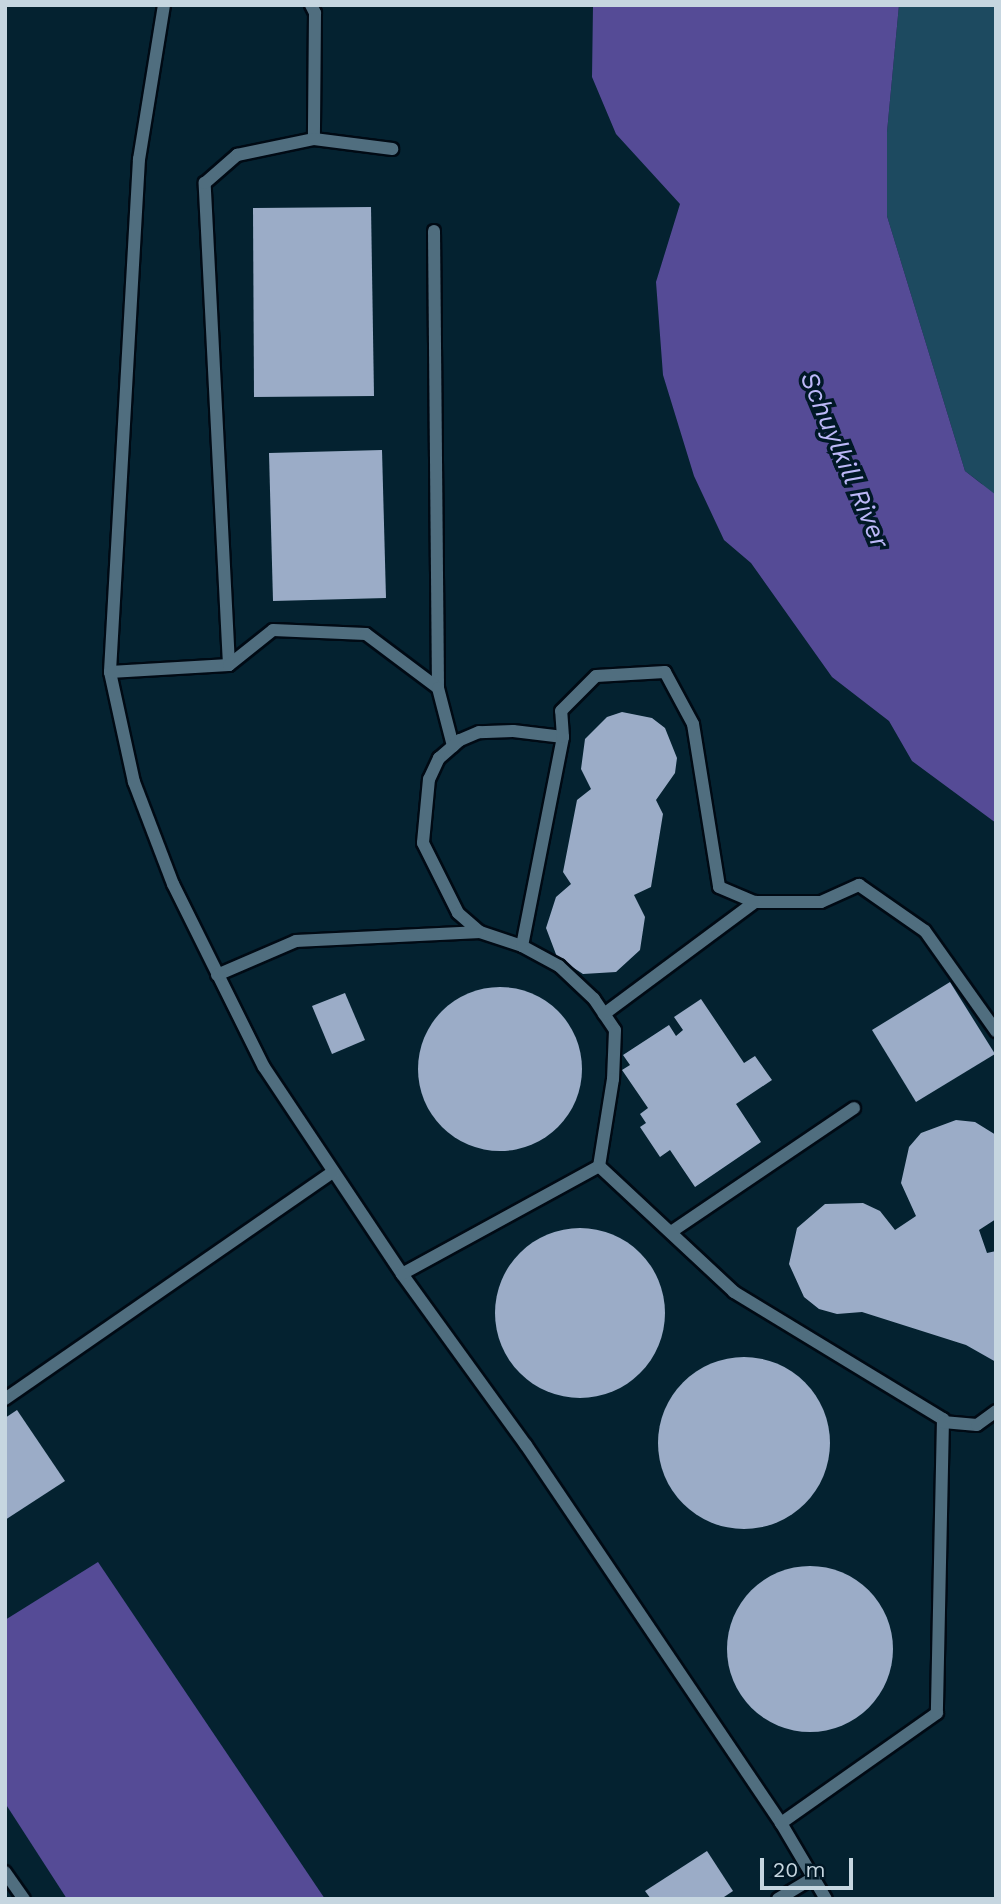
<!DOCTYPE html>
<style>
body{margin:0}
#map{position:relative;width:1001px;height:1904px;overflow:hidden;background:#042230;font-family:"Work Sans",sans-serif}
div>[style]{position:absolute}
[style*='--x']{left:calc(var(--x)*1px);top:calc(var(--y)*1px);width:calc(var(--w)*1px);rotate:calc(var(--a)*1deg)}
.green>*{inset:0;background:#1d4a60}
.water>*{inset:0;background:#554b96}
.building>*{inset:0;background:#9bacc7}
.round{border-radius:50%}
.roads{filter:drop-shadow(2px 0 #000a14) drop-shadow(-2px 0 #000a14) drop-shadow(0 2px #000a14) drop-shadow(0 -2px #000a14)}
.service>*{height:12px;margin:-6px;padding:0 6px;transform-origin:6px;border-radius:6px;background:#506e7f}
span{translate:-50% -50%;white-space:nowrap;text-align:center;line-height:1.15;-webkit-text-stroke:7px #001826;paint-order:stroke}
.water-label{font-size:26px;color:#bcb8f8;font-style:italic}
.frame{position:absolute;inset:0;border:7px solid #c6d6e0;pointer-events:none}
.scale{position:absolute;left:760px;top:1858px;width:93px;height:32px;box-sizing:border-box;border:4px solid #c6d6e0;border-top:0;padding-left:9px;font-size:21px;line-height:24px;white-space:nowrap;color:#c6d6e0;-webkit-text-stroke:5px #001826;paint-order:stroke}
</style>
<div id="map">
<div class="green">
<i style="clip-path:polygon(899px 5px,996px 5px,996px 520px,982px 484px,965px 471px,887px 216px,887px 132px)"></i>
</div>
<div class="water">
<i style="clip-path:polygon(593px 5px,899px 5px,887px 132px,887px 216px,965px 471px,996px 495px,996px 823px,912px 761px,889px 721px,832px 677px,751px 563px,724px 540px,694px 476px,663px 375px,656px 282px,680px 204px,616px 134px,592px 77px)"></i>
<i style="clip-path:polygon(98px 1562px,325px 1899px,67px 1899px,5px 1803px,5px 1620px)"></i>
</div>
<div class="building">
<i style="clip-path:polygon(371px 207px,374px 396px,254px 397px,253px 208px)"></i>
<i style="clip-path:polygon(382px 450px,386px 598px,273px 601px,269px 453px)"></i>
<i style="clip-path:polygon(622px 712px,652px 718px,665px 728px,677px 758px,675px 773px,656px 800px,663px 814px,651px 887px,634px 895px,645px 917px,640px 950px,616px 972px,583px 974px,557px 957px,546px 928px,556px 897px,571px 884px,563px 872px,577px 800px,591px 789px,581px 769px,585px 739px,607px 717px)"></i>
<i style="clip-path:polygon(950px 982px,995px 1054px,916px 1102px,872px 1030px)"></i>
<i class="round" style="left:418px;top:987px;width:164px;height:164px"></i>
<i style="clip-path:polygon(345px 993px,365px 1040px,332px 1054px,312px 1006px)"></i>
<i style="clip-path:polygon(701px 999px,744px 1063px,755px 1056px,772px 1080px,736px 1104px,761px 1142px,695px 1187px,670px 1150px,660px 1157px,640px 1127px,646px 1123px,640px 1114px,648px 1108px,622px 1070px,630px 1065px,623px 1055px,669px 1025px,676px 1036px,683px 1030px,674px 1017px)"></i>
<i style="clip-path:polygon(956px 1120px,975px 1122px,996px 1135px,996px 1219px,979px 1230px,987px 1253px,996px 1251px,996px 1362px,966px 1345px,862px 1312px,837px 1314px,819px 1309px,804px 1297px,789px 1264px,797px 1228px,825px 1204px,863px 1203px,880px 1211px,895px 1230px,916px 1216px,901px 1183px,909px 1147px,921px 1133px)"></i>
<i class="round" style="left:495px;top:1228px;width:170px;height:170px"></i>
<i class="round" style="left:658px;top:1357px;width:172px;height:172px"></i>
<i style="clip-path:polygon(17px 1410px,65px 1481px,5px 1520px,5px 1418px)"></i>
<i class="round" style="left:727px;top:1566px;width:166px;height:166px"></i>
<i style="clip-path:polygon(707px 1851px,733px 1891px,721px 1899px,651px 1899px,645px 1891px)"></i>
</div>
<div class="roads">
<div class="service">
<i style="--x:164;--y:5;--w:156;--a:99.2"></i>
<i style="--x:139;--y:159;--w:514;--a:93.24"></i>
<i style="--x:110;--y:672;--w:113;--a:77.7"></i>
<i style="--x:134;--y:782;--w:109;--a:69.1"></i>
<i style="--x:173;--y:884;--w:204;--a:63.6"></i>
<i style="--x:264;--y:1067;--w:249;--a:56.3"></i>
<i style="--x:402;--y:1274;--w:211;--a:54.1"></i>
<i style="--x:526;--y:1445;--w:456;--a:56"></i>
<i style="--x:781;--y:1823;--w:88;--a:59.4"></i>
<i style="--x:311;--y:5;--w:9;--a:63"></i>
<i style="--x:315;--y:13;--w:126;--a:90.5"></i>
<i style="--x:434;--y:231;--w:457;--a:89.5"></i>
<i style="--x:229;--y:665;--w:483;--a:-92.9"></i>
<i style="--x:205;--y:183;--w:43;--a:-41.2"></i>
<i style="--x:237;--y:155;--w:79;--a:-11.7"></i>
<i style="--x:314;--y:139;--w:79;--a:7.3"></i>
<i style="--x:110;--y:672;--w:119;--a:-3.4"></i>
<i style="--x:229;--y:665;--w:56;--a:-38.5"></i>
<i style="--x:273;--y:630;--w:93;--a:2.5"></i>
<i style="--x:366;--y:634;--w:90;--a:36.9"></i>
<i style="--x:438;--y:688;--w:60;--a:75.5"></i>
<i style="--x:563;--y:737;--w:50;--a:-173.2"></i>
<i style="--x:513;--y:731;--w:34;--a:178"></i>
<i style="--x:479;--y:732;--w:21;--a:157"></i>
<i style="--x:460;--y:740;--w:28;--a:139"></i>
<i style="--x:439;--y:758;--w:23;--a:115"></i>
<i style="--x:429;--y:779;--w:64;--a:95.4"></i>
<i style="--x:423;--y:843;--w:78;--a:63.4"></i>
<i style="--x:458;--y:913;--w:29;--a:41"></i>
<i style="--x:480;--y:932;--w:44;--a:18.4"></i>
<i style="--x:522;--y:946;--w:42;--a:28.4"></i>
<i style="--x:559;--y:966;--w:48;--a:43.3"></i>
<i style="--x:594;--y:999;--w:37;--a:56"></i>
<i style="--x:615;--y:1030;--w:49;--a:92.3"></i>
<i style="--x:613;--y:1079;--w:88;--a:99.1"></i>
<i style="--x:522;--y:946;--w:213;--a:-78.9"></i>
<i style="--x:563;--y:737;--w:26;--a:-94"></i>
<i style="--x:561;--y:711;--w:49;--a:-45"></i>
<i style="--x:596;--y:676;--w:69;--a:-3.3"></i>
<i style="--x:665;--y:672;--w:59;--a:61.7"></i>
<i style="--x:693;--y:724;--w:165;--a:80.9"></i>
<i style="--x:719;--y:887;--w:39;--a:23"></i>
<i style="--x:755;--y:902;--w:66;--a:0"></i>
<i style="--x:821;--y:902;--w:42;--a:-24.1"></i>
<i style="--x:859;--y:885;--w:80;--a:34.9"></i>
<i style="--x:925;--y:931;--w:123;--a:54.6"></i>
<i style="--x:217;--y:975;--w:86;--a:-23.3"></i>
<i style="--x:296;--y:941;--w:184;--a:-2.8"></i>
<i style="--x:604;--y:1014;--w:188;--a:-36.6"></i>
<i style="--x:671;--y:1232;--w:221;--a:-34.1"></i>
<i style="--x:402;--y:1274;--w:225;--a:-28.7"></i>
<i style="--x:599;--y:1166;--w:185;--a:43"></i>
<i style="--x:734;--y:1292;--w:245;--a:31.3"></i>
<i style="--x:943;--y:1419;--w:294;--a:91.2"></i>
<i style="--x:937;--y:1713;--w:191;--a:144.8"></i>
<i style="--x:5;--y:1399;--w:399;--a:-34.7"></i>
<i style="--x:943;--y:1422;--w:34;--a:5"></i>
<i style="--x:977;--y:1425;--w:24;--a:-36"></i>
<i style="--x:5;--y:1872;--w:33;--a:55"></i>
<i style="--x:778;--y:1899;--w:41;--a:-31"></i>
</div>
</div>
<div class="water-label">
<span style="left:844px;top:460px;rotate:67deg">Schuylkill River</span>
</div>
<div class="frame"></div>
<div class="scale">20 m</div>
</div>
